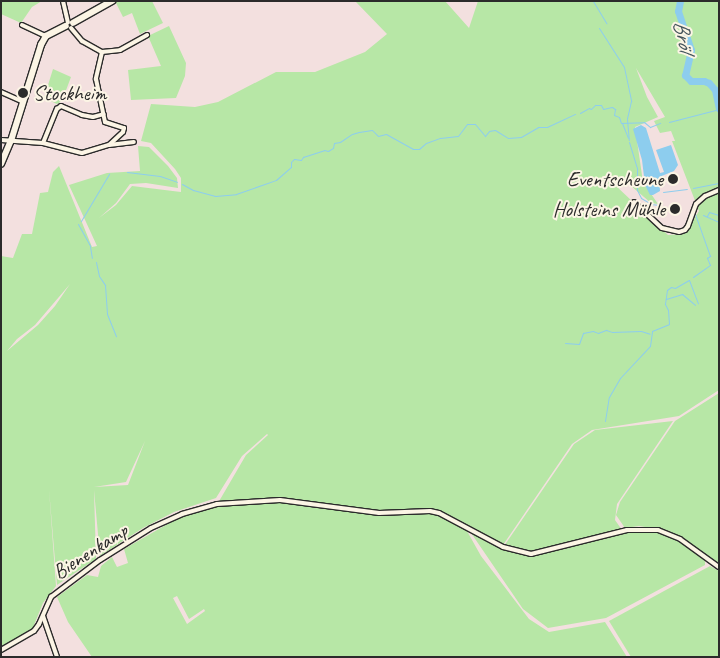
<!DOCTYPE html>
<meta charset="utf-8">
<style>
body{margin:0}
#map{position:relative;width:720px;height:658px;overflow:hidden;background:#f3e0df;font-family:Caveat,sans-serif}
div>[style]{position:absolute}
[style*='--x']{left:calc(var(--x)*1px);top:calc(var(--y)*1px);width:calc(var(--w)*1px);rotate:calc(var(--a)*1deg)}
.green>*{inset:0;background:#b7e7a6}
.water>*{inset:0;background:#8dcdee}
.stream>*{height:1px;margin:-0.5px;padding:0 0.5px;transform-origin:0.5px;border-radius:0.5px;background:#8dcdee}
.river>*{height:7px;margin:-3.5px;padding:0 3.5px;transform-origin:3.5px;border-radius:3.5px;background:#8dcdee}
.roads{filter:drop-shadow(1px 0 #2b2b2b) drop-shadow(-1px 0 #2b2b2b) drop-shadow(0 1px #2b2b2b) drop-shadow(0 -1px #2b2b2b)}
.street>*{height:4px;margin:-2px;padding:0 2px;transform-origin:2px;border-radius:2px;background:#fcf5e5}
.secondary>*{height:5.5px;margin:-2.75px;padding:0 2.75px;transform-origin:2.75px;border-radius:2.75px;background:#fcf5e5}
.dots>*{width:14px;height:14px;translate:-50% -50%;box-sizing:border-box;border:2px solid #fcf5e5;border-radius:50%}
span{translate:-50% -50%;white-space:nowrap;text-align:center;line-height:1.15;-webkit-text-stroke:4px #fcf5e5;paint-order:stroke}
.poi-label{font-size:21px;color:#2b2b2b}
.left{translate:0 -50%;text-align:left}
.right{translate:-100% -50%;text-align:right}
.street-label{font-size:21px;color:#2b2b2b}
.water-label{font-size:22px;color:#44545c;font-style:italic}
.frame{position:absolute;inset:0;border:2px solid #2b2b2b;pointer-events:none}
</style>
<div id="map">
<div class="green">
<i style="clip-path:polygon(1px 1px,42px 1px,32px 7px,21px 23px,1px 14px)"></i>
<i style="clip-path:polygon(115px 1px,152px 1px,163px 23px,140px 34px,132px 13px,123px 17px)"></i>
<i style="clip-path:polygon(evenodd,355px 1px,445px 1px,469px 28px,478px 1px,719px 1px,719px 390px,679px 416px,592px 430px,572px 444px,503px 545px,441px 512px,380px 512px,283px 498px,218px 503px,246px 455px,268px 435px,267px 434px,242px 456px,216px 498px,174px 512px,143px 528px,100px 556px,94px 490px,96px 559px,57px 585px,49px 489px,56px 586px,43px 603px,32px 630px,1px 648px,1px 256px,13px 258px,22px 234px,32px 234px,40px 193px,48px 192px,53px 172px,59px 166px,92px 247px,97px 246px,69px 185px,107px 173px,140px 171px,138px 146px,149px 147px,168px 166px,177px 178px,178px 188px,146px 183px,130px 184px,116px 203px,99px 218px,116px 205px,132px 186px,181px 192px,181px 178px,175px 169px,151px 143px,141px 141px,151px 104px,195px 107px,218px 102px,276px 72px,315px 72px,365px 52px,387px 34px,355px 1px,636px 68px,665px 117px,654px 121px,660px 133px,671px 131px,675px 141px,672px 141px,699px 211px,684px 234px,668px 235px,615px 185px,623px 179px,651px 203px,658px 204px,643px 182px,635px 127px,658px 117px,647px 97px,636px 68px,355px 1px,70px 284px,55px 306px,38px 325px,7px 351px,17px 339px,35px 325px,70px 284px,355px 1px,145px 441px,128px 485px,94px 487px,126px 482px,145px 441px)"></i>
<i style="clip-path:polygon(169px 26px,186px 63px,185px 76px,176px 98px,131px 100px,128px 70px,161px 66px,148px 36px)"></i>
<i style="clip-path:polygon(53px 69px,71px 77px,62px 101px,57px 104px,44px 98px)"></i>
<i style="clip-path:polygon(719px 393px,719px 565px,685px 540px,669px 531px,639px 526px,625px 528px,616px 515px,620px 502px,675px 421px)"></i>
<i style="clip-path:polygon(673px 421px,617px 504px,615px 520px,622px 530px,542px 551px,526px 552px,504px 546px,574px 444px,595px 430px)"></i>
<i style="clip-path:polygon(evenodd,283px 501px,379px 516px,430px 512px,438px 515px,467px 531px,481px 556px,529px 619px,549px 632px,605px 622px,627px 657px,92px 657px,68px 622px,57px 597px,87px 575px,98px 577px,101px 566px,112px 557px,117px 567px,128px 563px,124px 549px,178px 518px,219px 505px,283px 501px,177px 596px,189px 619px,204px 609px,205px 611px,187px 624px,173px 598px,177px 596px)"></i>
<i style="clip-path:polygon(469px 530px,502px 548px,534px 556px,639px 530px,658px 532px,686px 545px,705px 561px,705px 565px,606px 618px,548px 628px,523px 609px)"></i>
<i style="clip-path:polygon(710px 566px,719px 571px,719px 657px,631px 657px,609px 621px)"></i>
</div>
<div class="water">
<i style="clip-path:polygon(641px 125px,646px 128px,660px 173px,664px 172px,656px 150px,671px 145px,678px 165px,674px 171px,659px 177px,660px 191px,653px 195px,650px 195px,645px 185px,642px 160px,633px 129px)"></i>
</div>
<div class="stream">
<i style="--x:593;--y:1;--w:26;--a:59"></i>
<i style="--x:599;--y:28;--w:46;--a:57.3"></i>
<i style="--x:624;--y:67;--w:35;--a:78"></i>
<i style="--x:631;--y:101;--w:18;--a:103"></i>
<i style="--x:627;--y:119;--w:21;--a:85"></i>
<i style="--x:580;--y:113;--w:10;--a:-29"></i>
<i style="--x:589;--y:108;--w:2;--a:27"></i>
<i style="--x:591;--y:109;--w:6;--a:-45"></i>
<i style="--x:595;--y:105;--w:6;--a:0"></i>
<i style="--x:601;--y:105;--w:4;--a:63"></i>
<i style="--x:603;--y:109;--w:9;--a:-13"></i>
<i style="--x:612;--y:107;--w:4;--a:34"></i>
<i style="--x:615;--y:109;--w:6;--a:99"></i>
<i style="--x:614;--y:115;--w:5;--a:22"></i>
<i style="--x:619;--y:117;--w:6;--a:72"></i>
<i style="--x:621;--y:123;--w:23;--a:-2"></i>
<i style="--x:644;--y:122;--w:8;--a:40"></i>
<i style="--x:650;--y:127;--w:11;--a:-22"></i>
<i style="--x:669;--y:122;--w:52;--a:-14.6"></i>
<i style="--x:622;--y:123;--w:16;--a:68"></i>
<i style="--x:629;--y:142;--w:28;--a:73"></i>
<i style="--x:637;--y:169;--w:21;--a:90"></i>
<i style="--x:637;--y:190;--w:9;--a:63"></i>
<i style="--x:641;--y:198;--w:12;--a:31"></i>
<i style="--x:651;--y:204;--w:8;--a:7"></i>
<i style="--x:127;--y:172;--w:33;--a:7"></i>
<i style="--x:160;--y:176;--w:18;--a:19"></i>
<i style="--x:182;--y:184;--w:13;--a:29"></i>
<i style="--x:193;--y:190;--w:23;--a:15"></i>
<i style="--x:215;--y:196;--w:21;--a:-5"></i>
<i style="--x:236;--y:194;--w:42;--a:-19.3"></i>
<i style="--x:276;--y:180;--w:20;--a:-41"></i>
<i style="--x:291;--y:167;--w:5;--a:-90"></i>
<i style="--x:291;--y:162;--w:4;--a:-45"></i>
<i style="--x:294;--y:159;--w:7;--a:8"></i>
<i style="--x:301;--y:160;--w:4;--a:-56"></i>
<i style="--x:303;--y:157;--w:22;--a:-18"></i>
<i style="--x:324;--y:150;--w:4;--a:14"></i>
<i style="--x:328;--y:151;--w:6;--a:-31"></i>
<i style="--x:333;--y:148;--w:5;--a:-79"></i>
<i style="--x:334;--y:143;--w:6;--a:-9"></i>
<i style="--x:340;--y:142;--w:14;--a:-34"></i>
<i style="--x:352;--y:134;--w:7;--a:-16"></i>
<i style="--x:359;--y:132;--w:13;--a:-9"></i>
<i style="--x:372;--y:130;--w:8;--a:45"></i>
<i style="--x:378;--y:136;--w:8;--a:-14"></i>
<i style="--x:386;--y:134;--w:31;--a:29"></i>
<i style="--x:413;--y:149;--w:6;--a:0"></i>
<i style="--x:419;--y:149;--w:9;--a:-41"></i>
<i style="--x:426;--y:143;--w:15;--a:-20"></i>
<i style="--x:440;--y:138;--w:18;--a:-6"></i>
<i style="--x:458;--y:136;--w:15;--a:-53"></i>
<i style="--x:467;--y:124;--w:8;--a:0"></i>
<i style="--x:475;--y:124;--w:16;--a:50"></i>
<i style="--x:485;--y:136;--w:6;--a:-51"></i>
<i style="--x:489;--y:131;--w:6;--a:-9"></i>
<i style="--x:495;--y:130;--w:15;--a:32"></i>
<i style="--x:508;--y:138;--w:13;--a:-4"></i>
<i style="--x:521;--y:137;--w:20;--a:-30"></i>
<i style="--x:538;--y:127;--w:9;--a:0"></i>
<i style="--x:547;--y:127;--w:31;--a:-25"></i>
<i style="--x:693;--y:188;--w:26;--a:-11"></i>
<i style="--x:663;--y:192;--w:24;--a:-7"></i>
<i style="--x:703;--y:215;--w:17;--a:24"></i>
<i style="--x:707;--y:216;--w:4;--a:-63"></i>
<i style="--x:709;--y:212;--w:10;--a:17"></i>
<i style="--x:81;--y:221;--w:55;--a:-59.2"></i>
<i style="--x:78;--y:224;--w:25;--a:61"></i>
<i style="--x:90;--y:246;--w:12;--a:81"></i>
<i style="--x:96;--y:262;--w:14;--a:78"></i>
<i style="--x:99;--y:276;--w:11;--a:56"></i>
<i style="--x:105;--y:285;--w:29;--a:86"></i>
<i style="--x:107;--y:314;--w:24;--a:68"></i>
<i style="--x:693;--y:277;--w:21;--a:-35"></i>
<i style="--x:710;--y:265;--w:8;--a:-113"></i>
<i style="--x:707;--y:258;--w:4;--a:-34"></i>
<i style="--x:710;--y:256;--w:45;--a:-109.7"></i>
<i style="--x:666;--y:299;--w:17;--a:-17"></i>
<i style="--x:682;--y:294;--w:17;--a:40"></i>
<i style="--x:565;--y:343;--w:14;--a:4"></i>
<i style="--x:579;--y:344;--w:12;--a:-70"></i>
<i style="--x:583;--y:333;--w:10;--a:-11"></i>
<i style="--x:593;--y:331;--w:5;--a:22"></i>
<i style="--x:598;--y:333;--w:9;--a:-21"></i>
<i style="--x:606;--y:330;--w:6;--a:18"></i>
<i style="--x:612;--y:332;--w:29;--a:-2"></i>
<i style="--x:641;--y:331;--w:9;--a:18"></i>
<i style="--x:605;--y:421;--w:24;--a:-81"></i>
<i style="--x:609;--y:397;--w:22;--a:-60"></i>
<i style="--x:620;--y:378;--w:44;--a:-46.8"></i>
<i style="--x:650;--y:346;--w:15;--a:-82"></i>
<i style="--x:652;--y:331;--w:18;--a:-22"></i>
<i style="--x:669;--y:324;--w:14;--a:-94"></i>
<i style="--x:668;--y:310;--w:7;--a:-117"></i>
<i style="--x:665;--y:304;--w:14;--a:-82"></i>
<i style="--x:667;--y:290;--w:5;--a:-37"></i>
<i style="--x:671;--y:287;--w:4;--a:14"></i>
<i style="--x:675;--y:288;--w:16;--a:-30"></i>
<i style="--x:689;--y:280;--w:25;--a:69"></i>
</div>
<div class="river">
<i style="--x:680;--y:1;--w:10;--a:101"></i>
<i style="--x:678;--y:11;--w:41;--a:71.6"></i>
<i style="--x:691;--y:50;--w:26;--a:103"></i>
<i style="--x:685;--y:75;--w:8;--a:45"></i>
<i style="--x:691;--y:81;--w:13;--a:0"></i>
<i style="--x:704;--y:81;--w:5;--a:22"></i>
<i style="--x:709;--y:83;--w:9;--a:49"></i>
<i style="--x:715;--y:90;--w:19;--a:78"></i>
</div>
<div class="roads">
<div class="street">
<i style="--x:63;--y:1;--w:22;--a:77"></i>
<i style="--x:22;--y:25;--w:26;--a:25"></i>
<i style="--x:71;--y:28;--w:17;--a:50"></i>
<i style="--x:82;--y:41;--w:23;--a:29"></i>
<i style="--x:102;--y:52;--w:18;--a:-6"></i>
<i style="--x:120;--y:50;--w:31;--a:-29"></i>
<i style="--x:102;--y:52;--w:28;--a:103"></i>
<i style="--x:96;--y:79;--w:44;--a:78.2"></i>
<i style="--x:105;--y:122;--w:20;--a:18"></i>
<i style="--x:124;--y:128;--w:4;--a:104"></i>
<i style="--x:123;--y:132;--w:18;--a:137"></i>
<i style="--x:1;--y:92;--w:24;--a:24"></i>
<i style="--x:1;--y:140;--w:42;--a:4.1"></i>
<i style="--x:43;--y:143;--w:40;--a:14.4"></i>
<i style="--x:82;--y:153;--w:28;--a:-17"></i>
<i style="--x:109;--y:145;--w:25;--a:-7"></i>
<i style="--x:43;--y:143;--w:37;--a:-68"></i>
<i style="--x:57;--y:109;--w:5;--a:-37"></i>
<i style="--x:61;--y:106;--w:23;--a:23"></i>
<i style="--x:82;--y:115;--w:11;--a:10"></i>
<i style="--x:93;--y:117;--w:11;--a:-15"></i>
<i style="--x:634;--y:202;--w:38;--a:43"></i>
<i style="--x:662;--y:228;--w:17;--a:13"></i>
<i style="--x:679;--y:232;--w:6;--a:-18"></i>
<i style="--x:685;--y:230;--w:5;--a:-53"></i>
<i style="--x:688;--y:226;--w:23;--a:-70"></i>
<i style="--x:696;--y:204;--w:12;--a:-42"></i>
<i style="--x:705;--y:196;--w:15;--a:-23"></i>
<i style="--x:43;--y:616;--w:43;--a:71.1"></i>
<i style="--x:1;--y:650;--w:38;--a:-30"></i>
<i style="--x:34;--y:631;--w:9;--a:-54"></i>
<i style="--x:39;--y:624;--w:30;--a:-66"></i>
<i style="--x:51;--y:597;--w:61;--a:-37.1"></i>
<i style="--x:100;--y:560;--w:60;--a:-32.1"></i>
<i style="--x:151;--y:528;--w:34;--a:-24"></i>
<i style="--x:182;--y:514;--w:36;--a:-16"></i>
<i style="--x:217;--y:504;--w:63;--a:-3.6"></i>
<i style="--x:280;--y:500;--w:100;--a:7.5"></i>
<i style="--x:379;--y:513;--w:51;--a:-2.2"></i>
<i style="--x:430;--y:511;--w:9;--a:13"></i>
<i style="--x:439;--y:513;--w:72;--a:28"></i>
<i style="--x:503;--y:547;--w:29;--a:14"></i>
<i style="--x:531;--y:554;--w:99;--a:-14"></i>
<i style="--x:627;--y:530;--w:31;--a:0"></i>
<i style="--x:658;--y:530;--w:24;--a:22"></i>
<i style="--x:680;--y:539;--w:48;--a:35.7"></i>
</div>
<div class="secondary">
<i style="--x:73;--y:23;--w:45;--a:-29.4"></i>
<i style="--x:1;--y:164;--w:25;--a:-67"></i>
<i style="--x:11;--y:141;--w:101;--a:-72.6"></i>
<i style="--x:41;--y:45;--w:10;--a:-61"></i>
<i style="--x:46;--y:36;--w:22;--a:-27"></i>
</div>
</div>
<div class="dots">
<i style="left:23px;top:93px;background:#2b2b2b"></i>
<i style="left:673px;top:179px;background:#2b2b2b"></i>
<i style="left:675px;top:209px;background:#2b2b2b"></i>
</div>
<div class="poi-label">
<span class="left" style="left:33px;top:93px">Stockheim</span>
<span class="right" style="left:663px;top:179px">Eventscheune</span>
<span class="right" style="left:665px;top:209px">Holsteins Mühle</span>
</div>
<div class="street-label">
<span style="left:90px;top:551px;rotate:-33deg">Bienenkamp</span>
</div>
<div class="water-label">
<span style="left:683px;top:36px;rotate:79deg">Bröl</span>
</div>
<div class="frame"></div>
</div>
